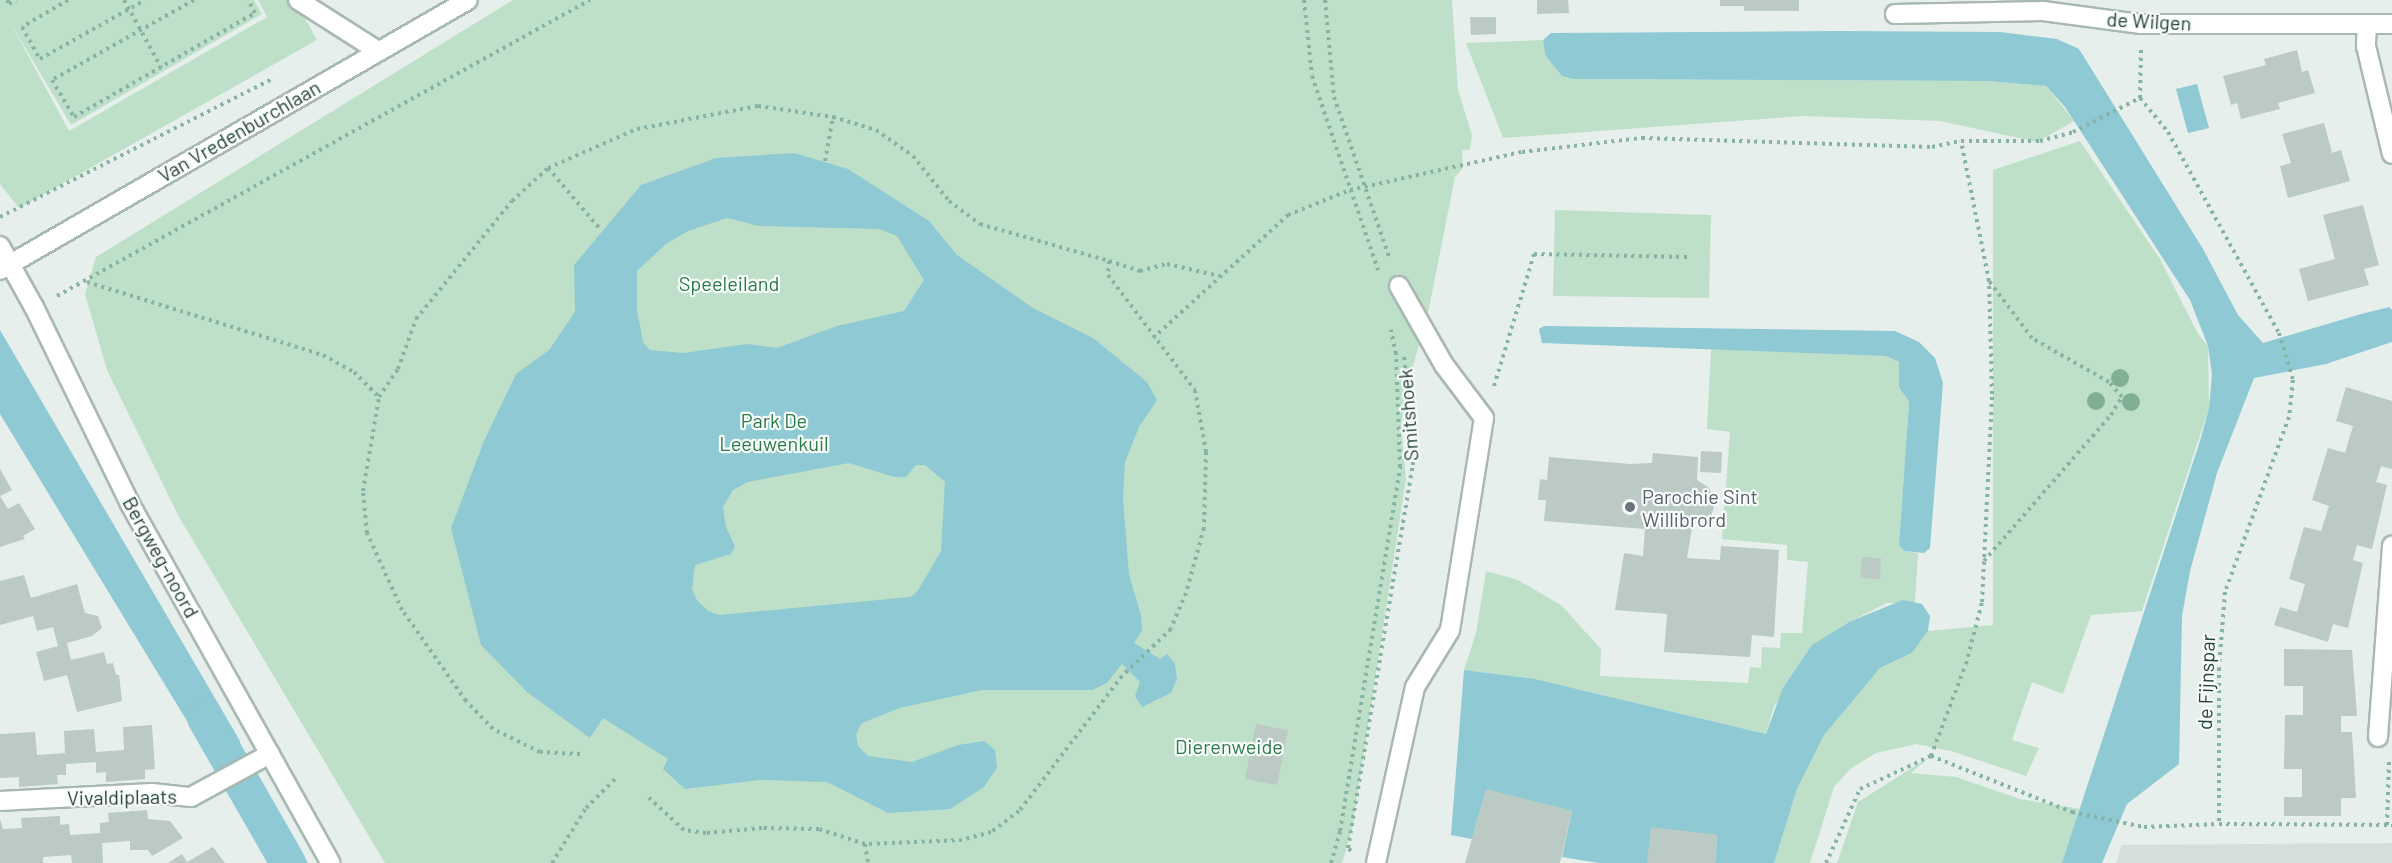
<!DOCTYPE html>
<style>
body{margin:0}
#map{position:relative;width:2392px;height:863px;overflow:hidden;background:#e6efeb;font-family:Barlow,sans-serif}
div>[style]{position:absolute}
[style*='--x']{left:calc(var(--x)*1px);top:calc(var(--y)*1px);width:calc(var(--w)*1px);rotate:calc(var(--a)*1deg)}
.built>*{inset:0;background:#d4dfda}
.green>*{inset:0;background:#bfe0c8}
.water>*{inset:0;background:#8ec9d4}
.canal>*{height:36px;margin:-18px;padding:0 18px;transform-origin:18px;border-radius:18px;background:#8ec9d4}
.building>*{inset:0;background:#bbcac4}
.path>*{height:4px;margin-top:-2px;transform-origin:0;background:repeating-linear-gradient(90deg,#86b3a5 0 3px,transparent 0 7.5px)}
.roads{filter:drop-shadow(2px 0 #a8b8b2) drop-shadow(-2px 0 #a8b8b2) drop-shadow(0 2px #a8b8b2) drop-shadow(0 -2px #a8b8b2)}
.minor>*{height:18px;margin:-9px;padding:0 9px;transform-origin:9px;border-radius:9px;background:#fff}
.trees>*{width:18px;height:18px;margin:-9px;border-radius:50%;background:#80af93}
.dots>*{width:16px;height:16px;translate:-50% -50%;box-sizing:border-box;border:3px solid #f7fbf9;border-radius:50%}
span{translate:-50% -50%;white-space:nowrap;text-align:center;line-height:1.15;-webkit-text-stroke:4.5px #f7fbf9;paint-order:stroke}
.street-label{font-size:20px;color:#24423a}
.park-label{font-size:20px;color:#2d7a4b}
.worship-label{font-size:20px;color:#5b616d}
.left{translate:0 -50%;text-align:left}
</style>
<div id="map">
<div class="built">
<i style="clip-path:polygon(2392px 843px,2392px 863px,2116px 863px,2122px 845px)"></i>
</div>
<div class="green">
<i style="clip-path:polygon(0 0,254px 0,262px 14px,71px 125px,10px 22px,69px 131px,267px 17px,258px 0,295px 0,317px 40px,19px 208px,0 184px)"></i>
<i style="clip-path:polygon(513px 0,1452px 0,1458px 90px,1472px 135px,1470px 150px,1462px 150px,1463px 168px,1455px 177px,1429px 308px,1407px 388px,1401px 426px,1406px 479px,1352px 830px,1342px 863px,385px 863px,179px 517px,107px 370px,85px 294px,96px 257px)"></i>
<i style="clip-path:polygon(1543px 40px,1545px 55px,1574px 79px,1987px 81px,2046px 86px,2074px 121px,2037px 142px,1940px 121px,1803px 116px,1503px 138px,1466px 43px)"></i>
<i style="clip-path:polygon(2080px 141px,2160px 259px,2198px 334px,2208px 346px,2209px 408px,2142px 611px,2091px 615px,2063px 694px,2032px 682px,2012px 740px,2039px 748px,2026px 776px,1951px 751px,1916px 744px,1876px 753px,1850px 769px,1834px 787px,1810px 863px,1774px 863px,1797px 789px,1824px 735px,1857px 692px,1880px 668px,1912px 653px,1928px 631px,1993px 625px,1993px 170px)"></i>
<i style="clip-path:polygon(1555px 210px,1711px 215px,1709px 298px,1553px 296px)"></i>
<i style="clip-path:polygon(1711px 349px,1886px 356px,1899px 362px,1899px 387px,1909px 402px,1899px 545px,1904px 551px,1918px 553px,1915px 603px,1887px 603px,1851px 621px,1774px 706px,1766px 734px,1535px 679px,1464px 670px,1476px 633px,1486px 571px,1518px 580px,1561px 605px,1601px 649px,1600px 676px,1748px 683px,1750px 667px,1761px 668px,1762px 647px,1780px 648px,1781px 633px,1802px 633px,1808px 562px,1787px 560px,1787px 545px,1722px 539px,1730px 432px,1707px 429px)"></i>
<i style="clip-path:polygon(1931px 756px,1911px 773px,1956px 777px,2020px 799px,2081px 809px,2062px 863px,1837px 863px,1858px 802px)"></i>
</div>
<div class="water">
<i style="clip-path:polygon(1837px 31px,2000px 32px,2057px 39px,2079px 49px,2203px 249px,2238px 315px,2263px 343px,2361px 314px,2389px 307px,2392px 310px,2392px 342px,2326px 364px,2254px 378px,2217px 473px,2190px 571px,2182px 616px,2179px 764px,2127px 804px,2102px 863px,2062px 863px,2200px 441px,2209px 408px,2212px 374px,2208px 346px,2190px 300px,2065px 107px,2046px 86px,1987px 81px,1574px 79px,1562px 76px,1545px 55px,1543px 40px,1551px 33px)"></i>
<i style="clip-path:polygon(2197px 84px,2209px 128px,2188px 133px,2176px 89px)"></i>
<i style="clip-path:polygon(evenodd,794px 153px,848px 169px,929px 221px,957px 255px,1033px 308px,1093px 338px,1147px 382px,1157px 400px,1139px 427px,1125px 462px,1123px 498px,1129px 575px,1141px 615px,1142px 631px,1134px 643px,1160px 659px,1167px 654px,1175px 664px,1177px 679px,1171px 693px,1142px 707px,1135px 696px,1140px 682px,1122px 664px,1107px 683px,1092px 690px,982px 690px,900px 708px,862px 723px,856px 734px,858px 746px,868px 756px,912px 762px,958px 745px,984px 741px,995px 750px,997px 768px,984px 787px,950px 809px,888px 813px,827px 782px,760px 780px,685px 789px,663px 769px,668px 759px,603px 718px,590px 738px,527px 692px,481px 645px,451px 528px,484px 441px,516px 374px,549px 350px,575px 312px,574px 265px,641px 185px,716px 158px,794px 153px,727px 218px,759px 226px,879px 229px,897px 236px,924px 280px,904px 311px,837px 326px,777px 348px,747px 344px,683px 353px,650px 350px,643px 342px,637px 310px,637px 271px,666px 244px,688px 231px,727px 218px,794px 153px,849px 463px,894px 477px,906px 477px,916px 465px,925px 465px,945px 482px,941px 551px,917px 592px,910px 597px,720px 615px,708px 611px,697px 600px,692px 589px,695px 565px,731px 554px,735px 546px,726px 527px,723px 507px,733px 490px,748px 482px,849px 463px)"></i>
<i style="clip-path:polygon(1544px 326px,1895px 331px,1919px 342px,1935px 358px,1943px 383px,1930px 548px,1924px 553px,1904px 551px,1899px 545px,1909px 402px,1899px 387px,1899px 362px,1886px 356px,1542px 343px,1539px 329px)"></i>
<i style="clip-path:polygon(0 330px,240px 741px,230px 760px,209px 757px,0 414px)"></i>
<i style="clip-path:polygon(1903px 600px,1922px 604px,1930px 616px,1928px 631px,1912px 653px,1880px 668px,1824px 735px,1797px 789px,1774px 863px,1715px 863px,1717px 835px,1654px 828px,1647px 863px,1599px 863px,1562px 857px,1572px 811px,1486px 790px,1472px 839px,1451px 835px,1464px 670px,1535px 679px,1766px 734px,1783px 688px,1812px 645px,1851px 621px)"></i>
<i style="clip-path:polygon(262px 785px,308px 863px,269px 863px,232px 800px,246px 789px)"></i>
</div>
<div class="canal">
<i style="--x:205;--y:718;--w:167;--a:60.2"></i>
</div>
<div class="building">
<i style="clip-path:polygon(1537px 0,1568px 0,1569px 13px,1537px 14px)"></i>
<i style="clip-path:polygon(1720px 0,1799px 0,1799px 11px,1744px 11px,1744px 6px,1720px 6px)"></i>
<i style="clip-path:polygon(1470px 17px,1496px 17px,1496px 34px,1471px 35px)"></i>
<i style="clip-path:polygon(2297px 50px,2302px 72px,2308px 70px,2315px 93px,2278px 103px,2280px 109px,2241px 119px,2237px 103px,2231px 105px,2223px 76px,2266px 65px,2264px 59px)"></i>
<i style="clip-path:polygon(2324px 123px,2332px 153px,2341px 150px,2350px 181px,2288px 198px,2280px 166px,2291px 163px,2282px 134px)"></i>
<i style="clip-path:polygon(2363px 205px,2379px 265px,2364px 269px,2369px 285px,2308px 301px,2299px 269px,2335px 259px,2323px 215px)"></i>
<i style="clip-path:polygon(2346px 387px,2392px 401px,2392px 469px,2381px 466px,2376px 482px,2387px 485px,2372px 549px,2357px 545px,2353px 560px,2363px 563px,2348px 628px,2333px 624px,2328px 642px,2274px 625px,2280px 607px,2297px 612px,2305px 584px,2289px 579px,2299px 544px,2304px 527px,2321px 531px,2329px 506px,2312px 500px,2328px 448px,2345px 453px,2353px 426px,2336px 421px)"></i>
<i style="clip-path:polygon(1701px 451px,1722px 452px,1721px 473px,1700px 472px)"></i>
<i style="clip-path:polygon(1653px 453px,1698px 457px,1697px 480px,1708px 487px,1716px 500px,1711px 517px,1693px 522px,1687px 558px,1720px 560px,1721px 546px,1779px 550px,1774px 637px,1752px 635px,1750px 657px,1664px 652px,1667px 614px,1615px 610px,1624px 553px,1643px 556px,1645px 529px,1544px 521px,1546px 500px,1538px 500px,1540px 479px,1547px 480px,1549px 457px,1630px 464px,1652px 463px)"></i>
<i style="clip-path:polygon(0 469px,12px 490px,0 496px,8px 509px,19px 503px,35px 529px,23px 536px,25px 539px,0 547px)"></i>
<i style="clip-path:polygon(1862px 557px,1881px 558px,1880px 579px,1860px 578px)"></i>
<i style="clip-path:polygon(24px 575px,31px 598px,77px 584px,85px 613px,98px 616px,102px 628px,92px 636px,67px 643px,71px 660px,104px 652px,107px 664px,113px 663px,116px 675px,119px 675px,122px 701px,77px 712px,67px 675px,44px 681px,36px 652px,58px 646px,53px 627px,37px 631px,33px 616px,0 625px,0 581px)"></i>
<i style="clip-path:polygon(2284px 649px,2352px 650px,2357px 716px,2341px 716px,2341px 732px,2352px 732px,2356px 798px,2341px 798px,2341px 816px,2284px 816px,2284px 797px,2302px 797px,2302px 769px,2284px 769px,2285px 715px,2303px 715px,2303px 686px,2284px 686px)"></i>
<i style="clip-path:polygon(1256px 724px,1288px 730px,1277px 785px,1245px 779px)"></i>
<i style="clip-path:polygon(152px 725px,155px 769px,145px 770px,145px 779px,106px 782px,106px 772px,96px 773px,96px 762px,66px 764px,66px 775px,57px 775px,58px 784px,19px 787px,19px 777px,0 778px,0 734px,35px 732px,37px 755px,65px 753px,64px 731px,94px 729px,96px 752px,124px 750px,123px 727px)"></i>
<i style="clip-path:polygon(1486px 789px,1572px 811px,1560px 863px,1465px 863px)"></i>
<i style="clip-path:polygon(147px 810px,148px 819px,170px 821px,183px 838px,152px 856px,148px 850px,130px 850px,130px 841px,102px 843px,103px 863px,72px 863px,71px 855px,43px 857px,43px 863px,0 863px,0 819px,3px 829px,22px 828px,21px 818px,60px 816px,60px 825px,69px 824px,70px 835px,100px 833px,100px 823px,109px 822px,108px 813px)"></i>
<i style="clip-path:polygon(1651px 827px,1717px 835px,1715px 863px,1647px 863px)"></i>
<i style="clip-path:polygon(213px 847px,225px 863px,168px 863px,182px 854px,187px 862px)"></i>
</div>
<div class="path">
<i style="--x:7;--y:0;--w:4;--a:63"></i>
<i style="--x:9;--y:4;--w:8;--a:-30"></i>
<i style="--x:68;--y:0;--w:53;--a:149.6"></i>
<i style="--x:22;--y:27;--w:37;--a:61"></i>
<i style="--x:40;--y:59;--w:120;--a:-29.3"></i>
<i style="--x:124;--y:0;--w:77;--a:61.1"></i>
<i style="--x:194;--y:0;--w:163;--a:150.6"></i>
<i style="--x:52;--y:80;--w:43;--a:59.3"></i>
<i style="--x:74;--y:117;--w:209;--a:-29.9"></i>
<i style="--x:255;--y:13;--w:15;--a:-118"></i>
<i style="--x:1304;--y:0;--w:76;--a:84"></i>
<i style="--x:1312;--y:76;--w:205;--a:71.2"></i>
<i style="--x:1325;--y:0;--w:97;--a:84.7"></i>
<i style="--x:1334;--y:97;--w:172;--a:71"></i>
<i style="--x:2140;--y:98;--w:44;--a:50.5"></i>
<i style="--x:2168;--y:132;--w:230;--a:61.1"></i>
<i style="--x:2279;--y:333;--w:49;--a:73.4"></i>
<i style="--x:2293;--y:380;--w:37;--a:96"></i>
<i style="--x:2289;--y:417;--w:186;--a:110.1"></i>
<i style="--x:2225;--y:592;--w:76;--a:94.5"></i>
<i style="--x:2219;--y:668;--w:156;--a:90"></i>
<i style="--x:2219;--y:824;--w:173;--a:0.3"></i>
<i style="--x:825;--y:161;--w:45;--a:-79.7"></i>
<i style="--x:548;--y:168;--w:82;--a:49.5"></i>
<i style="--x:0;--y:217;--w:305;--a:-26.9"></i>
<i style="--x:1109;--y:261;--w:33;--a:18"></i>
<i style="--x:1140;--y:271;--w:28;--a:-15"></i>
<i style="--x:1167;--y:264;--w:54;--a:12.8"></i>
<i style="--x:87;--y:282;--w:247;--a:17.2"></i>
<i style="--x:323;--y:355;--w:35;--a:29"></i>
<i style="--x:354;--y:372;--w:35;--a:45"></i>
<i style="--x:57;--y:296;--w:610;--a:-29.05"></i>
<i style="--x:1153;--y:338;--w:183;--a:-42.3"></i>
<i style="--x:1288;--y:215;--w:67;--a:-22"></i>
<i style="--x:1350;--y:190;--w:176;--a:-12.5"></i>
<i style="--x:1522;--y:152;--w:121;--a:-6.7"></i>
<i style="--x:1642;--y:138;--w:290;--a:1.8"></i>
<i style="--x:1932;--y:147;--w:30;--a:-12"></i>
<i style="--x:1961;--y:141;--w:79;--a:0"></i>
<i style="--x:2040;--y:141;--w:34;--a:-15"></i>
<i style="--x:2073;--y:132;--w:75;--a:-26.9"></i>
<i style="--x:2140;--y:98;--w:49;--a:-88.8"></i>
<i style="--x:1494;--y:386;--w:138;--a:-73.1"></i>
<i style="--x:1534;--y:254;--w:155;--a:1.1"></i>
<i style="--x:1984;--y:561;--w:194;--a:-49"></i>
<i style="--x:2111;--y:415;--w:21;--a:-59"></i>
<i style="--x:2122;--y:397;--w:20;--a:-131"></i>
<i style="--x:2109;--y:382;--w:89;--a:-150.3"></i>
<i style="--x:2032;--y:338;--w:71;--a:-127"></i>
<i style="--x:580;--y:754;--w:40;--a:-177.1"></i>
<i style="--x:540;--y:752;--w:52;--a:-153.9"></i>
<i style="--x:493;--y:729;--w:39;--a:-134"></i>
<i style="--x:466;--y:701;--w:111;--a:-125.1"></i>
<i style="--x:402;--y:610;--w:85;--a:-114.4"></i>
<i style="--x:367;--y:533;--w:42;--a:-95.4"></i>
<i style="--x:363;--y:491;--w:95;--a:-80.3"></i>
<i style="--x:379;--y:397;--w:34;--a:-56"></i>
<i style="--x:398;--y:369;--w:53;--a:-70.2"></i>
<i style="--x:416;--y:319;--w:152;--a:-50.9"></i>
<i style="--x:512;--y:201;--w:49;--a:-42.5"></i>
<i style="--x:548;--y:168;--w:97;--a:-23.7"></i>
<i style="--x:637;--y:129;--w:123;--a:-10.8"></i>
<i style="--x:758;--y:106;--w:76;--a:8.3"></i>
<i style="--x:833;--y:117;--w:45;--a:16.8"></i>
<i style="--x:876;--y:130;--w:45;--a:35.1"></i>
<i style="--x:913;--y:156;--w:58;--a:51.3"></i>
<i style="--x:949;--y:201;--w:39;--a:37"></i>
<i style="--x:980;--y:224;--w:134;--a:16"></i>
<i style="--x:1109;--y:261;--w:14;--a:94"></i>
<i style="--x:1108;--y:275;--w:144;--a:52.9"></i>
<i style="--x:1195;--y:390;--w:63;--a:79.9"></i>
<i style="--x:1206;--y:452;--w:76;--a:91.5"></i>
<i style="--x:1204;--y:528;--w:67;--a:105.5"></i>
<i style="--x:1186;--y:593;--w:39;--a:113"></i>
<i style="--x:1171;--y:629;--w:68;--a:136.2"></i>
<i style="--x:1122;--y:676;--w:170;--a:127.3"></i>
<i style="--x:1019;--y:811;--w:35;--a:143"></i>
<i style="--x:991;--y:832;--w:30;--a:165"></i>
<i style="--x:962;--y:840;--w:97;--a:177.6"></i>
<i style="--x:865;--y:844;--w:48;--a:-161.9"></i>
<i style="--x:819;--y:829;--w:57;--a:-179"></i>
<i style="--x:762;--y:828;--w:56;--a:174.9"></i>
<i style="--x:706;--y:833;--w:22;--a:-172"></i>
<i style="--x:684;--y:830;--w:52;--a:-137.4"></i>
<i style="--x:1931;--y:756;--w:98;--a:-69.2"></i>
<i style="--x:1966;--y:664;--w:64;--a:-75.5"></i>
<i style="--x:1982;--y:602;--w:208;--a:-87.2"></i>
<i style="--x:1992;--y:394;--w:113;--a:-91.5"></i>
<i style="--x:1989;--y:281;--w:143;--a:-101.3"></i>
<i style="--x:2387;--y:825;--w:63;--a:-88.2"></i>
<i style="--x:865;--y:844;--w:19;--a:81"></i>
<i style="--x:1351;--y:851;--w:4;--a:-135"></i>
<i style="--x:1348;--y:848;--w:388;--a:-80.4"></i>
<i style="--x:1413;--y:465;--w:112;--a:-94.6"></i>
<i style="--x:552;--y:863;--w:65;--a:-58.3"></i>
<i style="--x:586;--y:808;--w:44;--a:-45"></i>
<i style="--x:1331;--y:863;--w:33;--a:-74"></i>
<i style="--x:1340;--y:831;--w:369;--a:-80.6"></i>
<i style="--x:1400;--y:467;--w:113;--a:-92"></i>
<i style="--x:1396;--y:354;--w:25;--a:-102"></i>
<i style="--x:1826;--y:863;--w:81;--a:-65.3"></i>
<i style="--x:1860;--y:789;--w:78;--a:-24.9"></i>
<i style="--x:1931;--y:756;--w:152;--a:21.7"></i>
<i style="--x:2072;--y:812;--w:74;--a:11.8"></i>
<i style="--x:2144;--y:827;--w:75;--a:-2.3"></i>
</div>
<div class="roads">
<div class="minor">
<i style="--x:298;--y:0;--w:95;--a:32.5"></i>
<i style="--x:1895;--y:14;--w:148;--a:-1.2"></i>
<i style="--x:2043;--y:11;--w:99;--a:7.6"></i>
<i style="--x:2141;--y:24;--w:251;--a:0"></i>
<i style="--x:2367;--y:24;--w:22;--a:93"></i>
<i style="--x:2366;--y:46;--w:111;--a:76.5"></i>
<i style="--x:0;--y:246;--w:70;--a:60.9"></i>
<i style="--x:34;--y:307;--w:219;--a:64"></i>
<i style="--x:130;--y:504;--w:411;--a:60.8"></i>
<i style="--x:0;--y:270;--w:540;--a:-29.98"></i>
<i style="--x:2378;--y:737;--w:192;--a:-85.8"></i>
<i style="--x:0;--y:801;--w:152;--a:-3"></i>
<i style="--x:152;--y:793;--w:39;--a:6"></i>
<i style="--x:191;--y:797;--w:90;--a:-28.6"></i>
<i style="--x:1376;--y:863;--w:180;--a:-77.5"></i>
<i style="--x:1415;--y:687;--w:67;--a:-58.4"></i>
<i style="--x:1450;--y:630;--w:215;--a:-80.9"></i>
<i style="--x:1484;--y:418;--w:66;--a:-127"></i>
<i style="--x:1444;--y:365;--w:91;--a:-119.7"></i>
</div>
</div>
<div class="trees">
<i style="left:2120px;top:378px"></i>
<i style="left:2096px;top:401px"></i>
<i style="left:2131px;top:402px"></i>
</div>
<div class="dots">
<i style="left:1630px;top:507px;background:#6b7280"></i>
</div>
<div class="street-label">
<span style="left:2149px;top:21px;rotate:3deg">de Wilgen</span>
<span style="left:239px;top:131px;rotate:-30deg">Van Vredenburchlaan</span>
<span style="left:1408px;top:415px;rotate:-94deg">Smitshoek</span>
<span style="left:161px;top:557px;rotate:61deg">Bergweg-noord</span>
<span style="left:2206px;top:682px;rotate:-88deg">de Fijnspar</span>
<span style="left:122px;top:797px;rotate:-1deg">Vivaldiplaats</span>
</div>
<div class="park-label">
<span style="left:729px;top:283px">Speeleiland</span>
<span style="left:774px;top:432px">Park De<br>Leeuwenkuil</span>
<span style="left:1229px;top:746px">Dierenweide</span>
</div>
<div class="worship-label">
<span class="left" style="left:1642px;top:508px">Parochie Sint<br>Willibrord</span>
</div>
</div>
